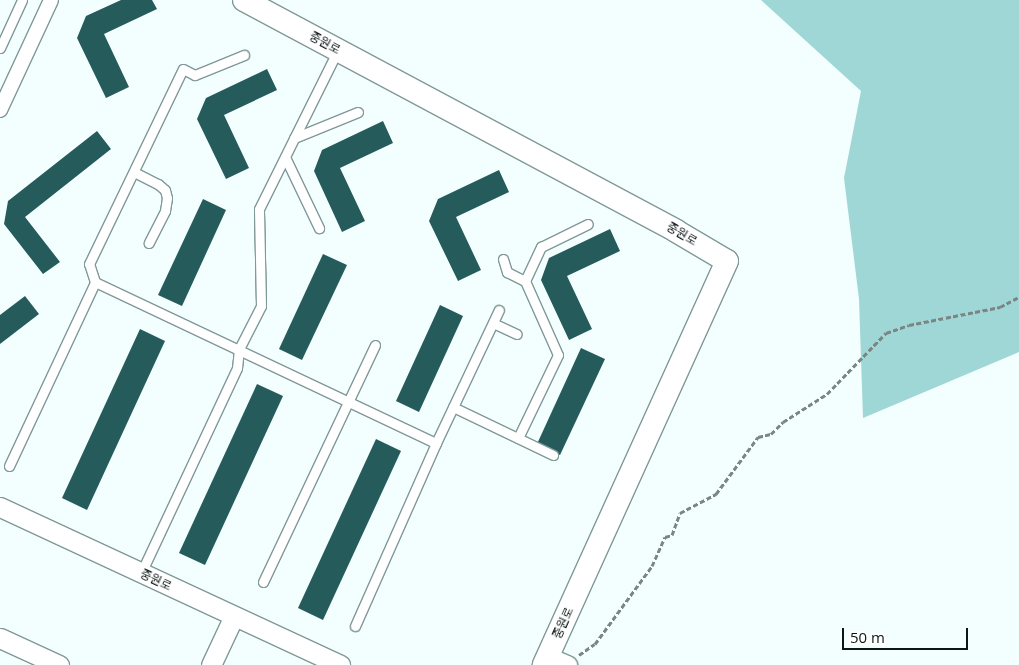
<!DOCTYPE html>
<meta charset="utf-8">
<style>
body{margin:0}
#map{position:relative;width:1019px;height:665px;overflow:hidden;background:#f3fefe;font-family:"Open Sans","Noto Sans KR",sans-serif}
div>[style]{position:absolute}
[style*='--x']{left:calc(var(--x)*1px);top:calc(var(--y)*1px);width:calc(var(--w)*1px);rotate:calc(var(--a)*1deg)}
.forest>*{inset:0;background:#9fd7d6}
.building>*{inset:0;background:#255c5b}
.path>*{height:3px;margin-top:-1.5px;transform-origin:0;background:repeating-linear-gradient(90deg,#7a8584 0 5px,transparent 0 7.5px)}
.roads{filter:drop-shadow(1px 0 #809998) drop-shadow(-1px 0 #809998) drop-shadow(0 1px #809998) drop-shadow(0 -1px #809998)}
.service>*{height:9px;margin:-4.5px;padding:0 4.5px;transform-origin:4.5px;border-radius:4.5px;background:#fff}
.pedestrian>*{height:14px;margin:-7px;padding:0 7px;transform-origin:7px;border-radius:7px;background:#fff}
.minor>*{height:19px;margin:-9.5px;padding:0 9.5px;transform-origin:9.5px;border-radius:9.5px;background:#fff}
.tertiary>*{height:22px;margin:-11px;padding:0 11px;transform-origin:11px;border-radius:11px;background:#fff}
span{translate:-50% -50%;white-space:nowrap;text-align:center;line-height:1.15;-webkit-text-stroke:5px #fff;paint-order:stroke}
.street-label{font-size:12px;color:#0c1615}
.scale{position:absolute;left:842px;top:628px;width:126px;height:22px;box-sizing:border-box;border:2px solid #0c1615;border-top:0;padding-left:6px;font-size:15px;line-height:18px;white-space:nowrap;color:#0c1615;-webkit-text-stroke:4px #fff;paint-order:stroke}
</style>
<div id="map">
<div class="forest">
<i style="clip-path:polygon(761px 0,1019px 0,1019px 352px,863px 418px,859px 299px,844px 178px,861px 91px)"></i>
</div>
<div class="building">
<i style="clip-path:polygon(121px 0,152px 0,157px 9px,104px 34px,129px 87px,106px 98px,77px 38px,86px 16px)"></i>
<i style="clip-path:polygon(267px 69px,277px 90px,224px 115px,249px 168px,226px 179px,197px 119px,206px 98px)"></i>
<i style="clip-path:polygon(383px 121px,393px 143px,340px 168px,365px 221px,342px 232px,314px 171px,322px 150px)"></i>
<i style="clip-path:polygon(97px 131px,111px 149px,25px 217px,60px 262px,43px 274px,4px 224px,8px 201px)"></i>
<i style="clip-path:polygon(499px 170px,509px 192px,456px 217px,481px 270px,458px 281px,429px 221px,438px 199px)"></i>
<i style="clip-path:polygon(203px 199px,226px 210px,182px 306px,158px 295px)"></i>
<i style="clip-path:polygon(610px 229px,620px 251px,567px 276px,592px 329px,569px 340px,541px 280px,549px 258px)"></i>
<i style="clip-path:polygon(323px 254px,347px 265px,302px 360px,279px 349px)"></i>
<i style="clip-path:polygon(25px 296px,39px 314px,0 344px,0 315px)"></i>
<i style="clip-path:polygon(440px 305px,463px 316px,419px 412px,396px 401px)"></i>
<i style="clip-path:polygon(140px 329px,165px 341px,87px 510px,62px 498px)"></i>
<i style="clip-path:polygon(581px 348px,605px 359px,560px 455px,537px 444px)"></i>
<i style="clip-path:polygon(257px 384px,283px 396px,205px 565px,179px 553px)"></i>
<i style="clip-path:polygon(376px 439px,401px 451px,323px 620px,298px 608px)"></i>
</div>
<div class="path">
<i style="--x:579;--y:655;--w:19;--a:-35"></i>
<i style="--x:595;--y:644;--w:97;--a:-53.8"></i>
<i style="--x:652;--y:566;--w:32;--a:-66"></i>
<i style="--x:665;--y:537;--w:7;--a:-16"></i>
<i style="--x:672;--y:535;--w:23;--a:-70"></i>
<i style="--x:680;--y:513;--w:41;--a:-27.8"></i>
<i style="--x:716;--y:494;--w:71;--a:-53.6"></i>
<i style="--x:758;--y:437;--w:13;--a:-13"></i>
<i style="--x:771;--y:434;--w:17;--a:-45"></i>
<i style="--x:783;--y:422;--w:52;--a:-32.5"></i>
<i style="--x:827;--y:394;--w:85;--a:-46"></i>
<i style="--x:886;--y:333;--w:24;--a:-19"></i>
<i style="--x:909;--y:325;--w:93;--a:-11.2"></i>
<i style="--x:1000;--y:307;--w:21;--a:-28"></i>
</div>
<div class="roads">
<div class="service">
<i style="--x:0;--y:48;--w:53;--a:-65.4"></i>
<i style="--x:294;--y:138;--w:69;--a:-22.1"></i>
<i style="--x:285;--y:157;--w:79;--a:64.4"></i>
<i style="--x:134;--y:172;--w:27;--a:27"></i>
<i style="--x:158;--y:184;--w:9;--a:41"></i>
<i style="--x:165;--y:190;--w:8;--a:76"></i>
<i style="--x:167;--y:198;--w:13;--a:99"></i>
<i style="--x:165;--y:211;--w:36;--a:117"></i>
<i style="--x:503;--y:259;--w:14;--a:73"></i>
<i style="--x:507;--y:272;--w:20;--a:27"></i>
<i style="--x:95;--y:282;--w:377;--a:25.3"></i>
<i style="--x:493;--y:323;--w:26;--a:25"></i>
<i style="--x:453;--y:407;--w:111;--a:25.6"></i>
<i style="--x:518;--y:438;--w:92;--a:-64.3"></i>
<i style="--x:558;--y:355;--w:81;--a:-114"></i>
<i style="--x:525;--y:281;--w:38;--a:-65"></i>
<i style="--x:541;--y:247;--w:52;--a:-26.1"></i>
<i style="--x:9;--y:466;--w:203;--a:-64.9"></i>
<i style="--x:95;--y:282;--w:19;--a:-108"></i>
<i style="--x:89;--y:264;--w:216;--a:-64.3"></i>
<i style="--x:183;--y:69;--w:13;--a:27"></i>
<i style="--x:195;--y:75;--w:53;--a:-22.2"></i>
<i style="--x:141;--y:573;--w:226;--a:-64.9"></i>
<i style="--x:237;--y:368;--w:19;--a:-84"></i>
<i style="--x:239;--y:349;--w:48;--a:-62.9"></i>
<i style="--x:261;--y:306;--w:97;--a:-91.2"></i>
<i style="--x:259;--y:209;--w:178;--a:-63.6"></i>
<i style="--x:263;--y:582;--w:262;--a:-64.7"></i>
<i style="--x:355;--y:626;--w:200;--a:-66.1"></i>
<i style="--x:436;--y:443;--w:147;--a:-64.7"></i>
</div>
<div class="pedestrian">
<i style="--x:0;--y:110;--w:121;--a:-65.1"></i>
</div>
<div class="minor">
<i style="--x:0;--y:507;--w:375;--a:24.9"></i>
<i style="--x:0;--y:638;--w:65;--a:24.6"></i>
<i style="--x:548;--y:657;--w:21;--a:23"></i>
<i style="--x:211;--y:665;--w:54;--a:-64.9"></i>
</div>
<div class="tertiary">
<i style="--x:244;--y:0;--w:490;--a:28.1"></i>
<i style="--x:676;--y:231;--w:59;--a:30.5"></i>
<i style="--x:727;--y:261;--w:444;--a:114.4"></i>
</div>
</div>
<div class="street-label">
<span style="left:325px;top:43px;rotate:28deg">중원로</span>
<span style="left:682px;top:234px;rotate:30deg">중원로</span>
<span style="left:156px;top:580px;rotate:25deg">중원로</span>
<span style="left:563px;top:623px;rotate:-66deg">중원로</span>
</div>
<div class="scale">50 m</div>
</div>
